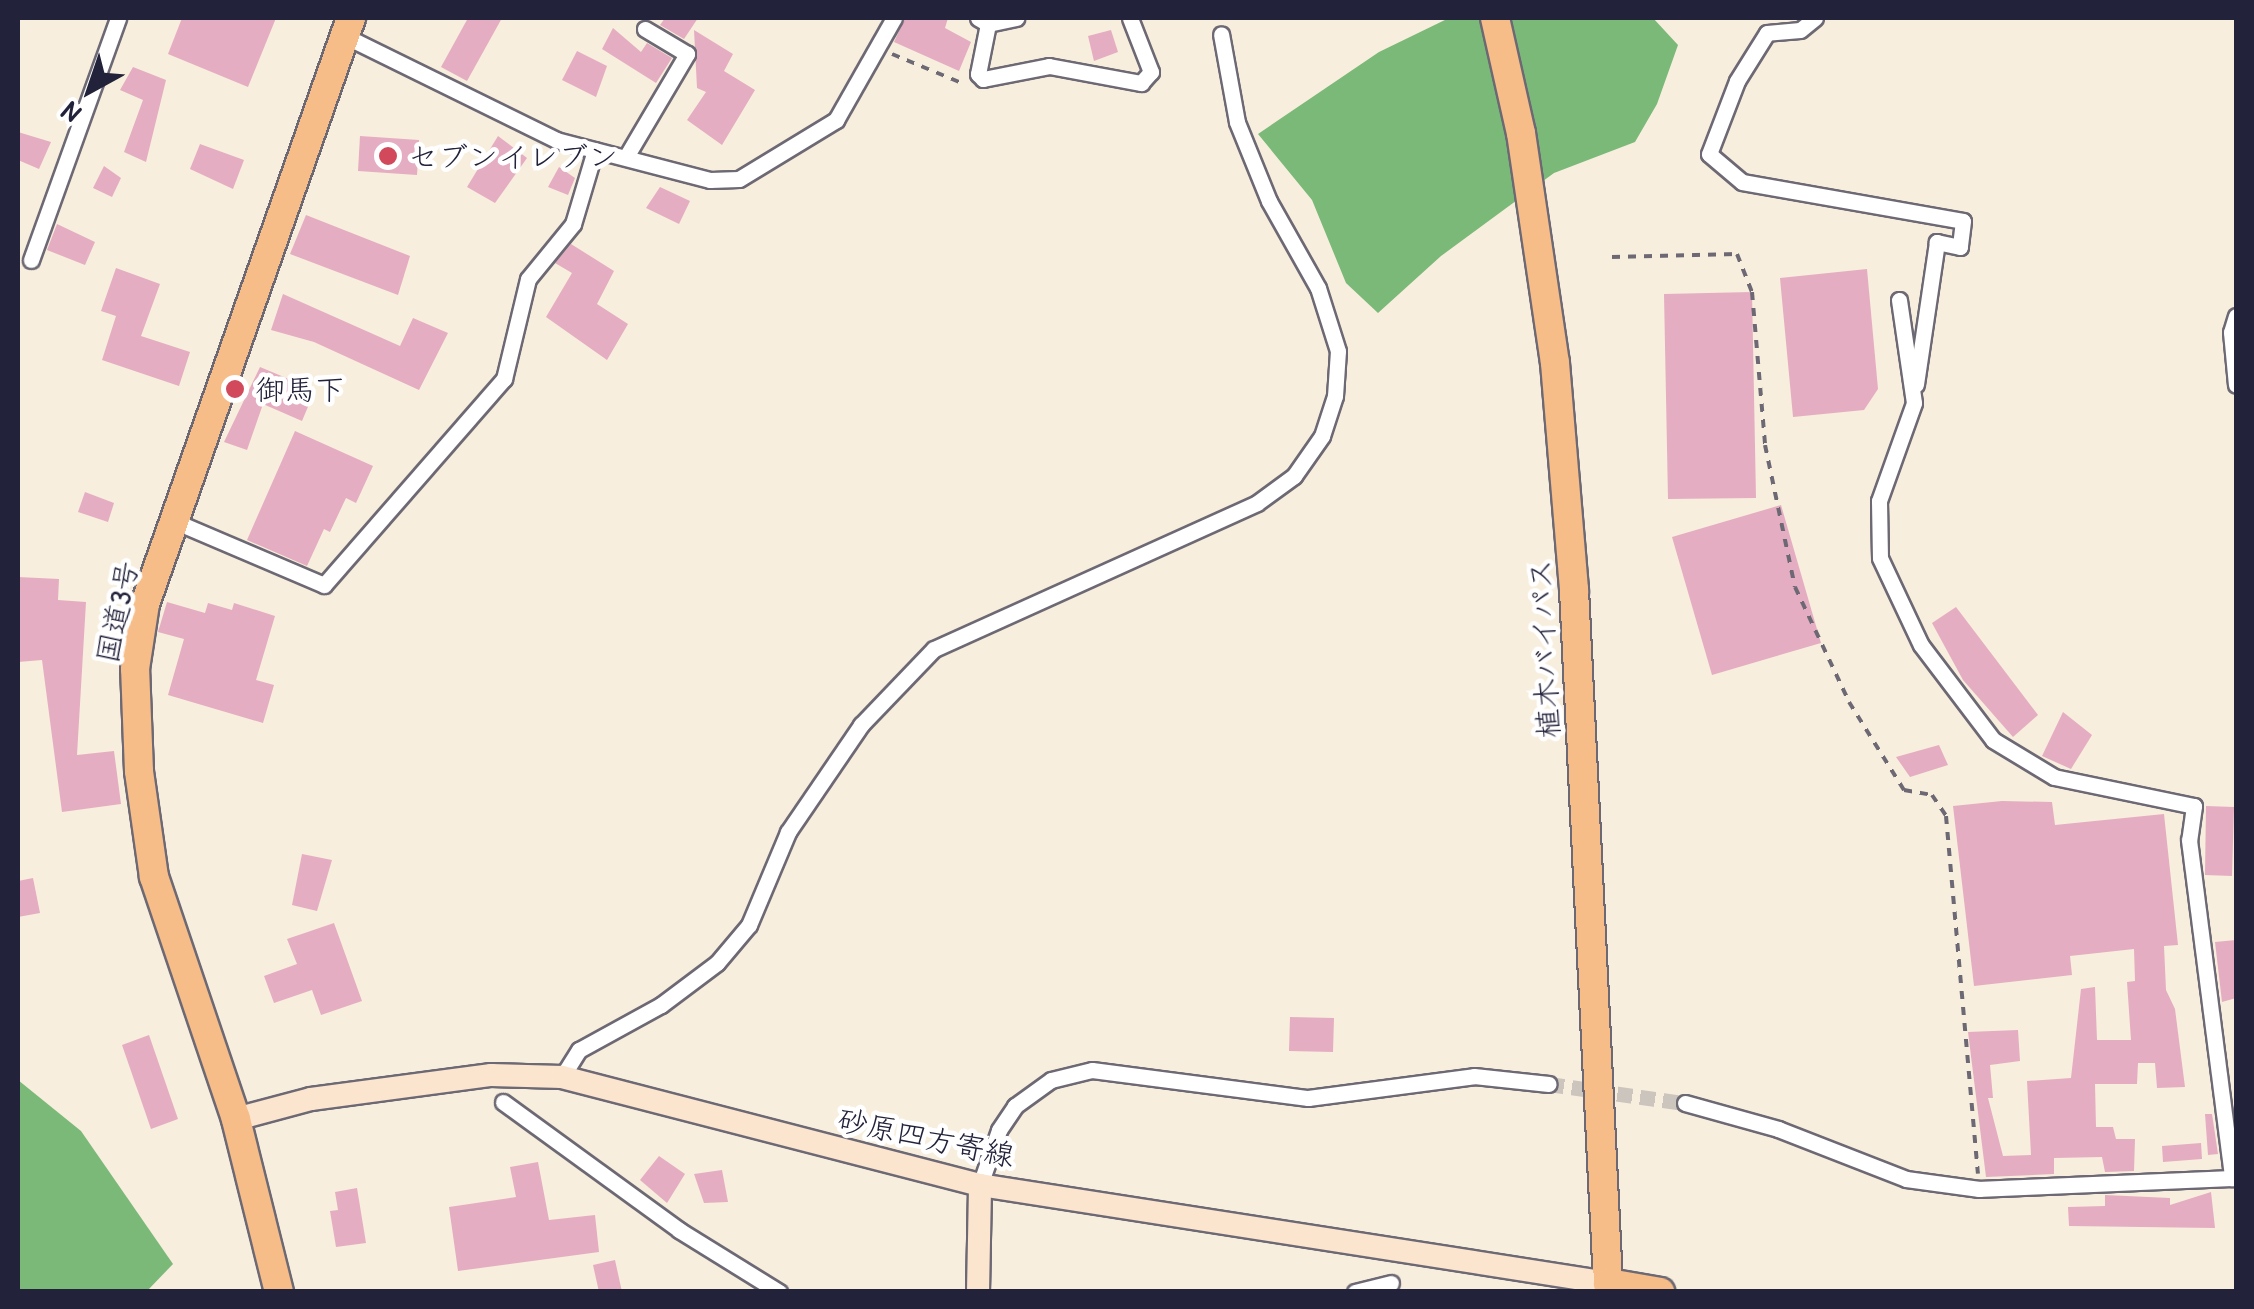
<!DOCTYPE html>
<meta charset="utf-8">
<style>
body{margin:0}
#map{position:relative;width:2254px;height:1309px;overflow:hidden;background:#f7eedd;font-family:"Patrick Hand","Klee One",sans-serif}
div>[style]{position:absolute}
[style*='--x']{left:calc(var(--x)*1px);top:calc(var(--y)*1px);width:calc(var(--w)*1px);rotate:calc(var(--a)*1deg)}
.forest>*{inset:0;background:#7bb979}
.building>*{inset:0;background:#e5adc2}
.street-tunnel>*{height:15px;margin-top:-7.5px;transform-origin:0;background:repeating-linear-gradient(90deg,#ccc5bd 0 15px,transparent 0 23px)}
.path>*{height:4px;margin-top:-2px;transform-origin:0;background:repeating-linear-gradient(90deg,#6d6974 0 8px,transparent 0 16px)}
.roads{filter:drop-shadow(2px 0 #6d6974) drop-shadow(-2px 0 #6d6974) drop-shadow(0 2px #6d6974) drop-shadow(0 -2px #6d6974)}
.street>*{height:15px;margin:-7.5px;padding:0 7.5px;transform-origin:7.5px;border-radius:7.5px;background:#fff}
.secondary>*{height:22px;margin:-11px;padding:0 11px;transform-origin:11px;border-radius:11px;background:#fce5cf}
.highway>*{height:28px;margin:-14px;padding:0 14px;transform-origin:14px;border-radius:14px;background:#f7bd88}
.dots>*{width:28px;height:28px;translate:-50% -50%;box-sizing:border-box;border:5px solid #fff;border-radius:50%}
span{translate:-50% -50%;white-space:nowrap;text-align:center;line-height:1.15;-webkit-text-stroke:9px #fff;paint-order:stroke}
.poi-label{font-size:30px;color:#22223b}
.left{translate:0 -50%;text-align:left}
.street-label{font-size:30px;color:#22223b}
.frame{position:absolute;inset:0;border:20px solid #22223b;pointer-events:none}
.north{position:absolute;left:40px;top:40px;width:100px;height:100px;-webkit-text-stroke:8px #fff;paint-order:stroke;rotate:220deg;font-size:28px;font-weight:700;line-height:40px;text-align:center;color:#22223b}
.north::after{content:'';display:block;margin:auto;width:35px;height:45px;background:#22223b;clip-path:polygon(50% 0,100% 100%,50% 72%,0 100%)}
</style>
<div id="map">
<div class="forest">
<i style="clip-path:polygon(1449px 18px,1653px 18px,1678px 45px,1657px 104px,1635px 142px,1554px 173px,1441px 256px,1378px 313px,1346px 283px,1312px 200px,1258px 134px,1379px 52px)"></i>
<i style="clip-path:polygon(18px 1080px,81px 1131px,173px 1264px,147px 1291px,18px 1291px)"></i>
</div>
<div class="building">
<i style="clip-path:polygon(182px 18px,276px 18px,248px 87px,168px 54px)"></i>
<i style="clip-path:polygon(468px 18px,502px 18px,467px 81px,441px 67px)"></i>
<i style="clip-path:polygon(665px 18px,698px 18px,684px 39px,660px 25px)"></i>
<i style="clip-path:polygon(905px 18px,948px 18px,945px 28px,971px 42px,959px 71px,894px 42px)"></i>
<i style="clip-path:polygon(613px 28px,641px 52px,647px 43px,672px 58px,656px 83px,602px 49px)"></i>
<i style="clip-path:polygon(694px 30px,733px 54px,724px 71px,755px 90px,722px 145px,687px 120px,706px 92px,697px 88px)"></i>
<i style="clip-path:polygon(1111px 30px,1118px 52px,1094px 61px,1088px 36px)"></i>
<i style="clip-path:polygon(577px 51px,607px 66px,596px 97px,562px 80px)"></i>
<i style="clip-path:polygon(133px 67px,166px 80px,146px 162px,124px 152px,143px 100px,120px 90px)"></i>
<i style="clip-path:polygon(18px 132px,51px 142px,39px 169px,18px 160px)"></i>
<i style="clip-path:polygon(360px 136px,419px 140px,417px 175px,358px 171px)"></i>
<i style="clip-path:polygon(498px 136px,527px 158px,495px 203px,467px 187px)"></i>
<i style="clip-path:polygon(200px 144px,244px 160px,233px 189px,190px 169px)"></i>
<i style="clip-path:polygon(104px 166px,121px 178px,112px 197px,93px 188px)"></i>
<i style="clip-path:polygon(559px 167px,575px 178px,568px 195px,548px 187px)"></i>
<i style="clip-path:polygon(660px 187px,690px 201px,679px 224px,646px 208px)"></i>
<i style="clip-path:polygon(306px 215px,410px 256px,398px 295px,290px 254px)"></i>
<i style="clip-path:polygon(57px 224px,95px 242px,85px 265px,47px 250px)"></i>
<i style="clip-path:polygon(571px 244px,614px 271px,597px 304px,628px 324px,607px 360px,546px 317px,572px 273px,555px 263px)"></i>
<i style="clip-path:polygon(116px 268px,160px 284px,141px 336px,190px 352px,179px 386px,102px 360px,116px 316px,101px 311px)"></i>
<i style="clip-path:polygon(1867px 269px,1878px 389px,1864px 410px,1793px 417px,1780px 278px)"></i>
<i style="clip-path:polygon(1752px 292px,1756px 498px,1668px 499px,1664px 294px)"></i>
<i style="clip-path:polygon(283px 294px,400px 346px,413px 318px,448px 333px,419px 390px,314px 342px,271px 330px)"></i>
<i style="clip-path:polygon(260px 367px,315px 390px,302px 421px,263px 404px,247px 450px,224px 442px)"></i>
<i style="clip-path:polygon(295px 431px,373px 466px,356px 503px,346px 498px,330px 532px,324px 529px,307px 566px,247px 540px)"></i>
<i style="clip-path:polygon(85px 492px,114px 503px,108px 522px,78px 512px)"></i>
<i style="clip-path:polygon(1781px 505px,1821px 643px,1712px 675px,1672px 537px)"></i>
<i style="clip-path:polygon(18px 577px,59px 579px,58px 600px,86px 602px,77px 755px,114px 751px,121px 804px,62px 812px,42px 660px,18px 662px)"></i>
<i style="clip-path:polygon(167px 602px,205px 613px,208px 603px,232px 610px,234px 603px,275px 616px,256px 680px,274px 685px,263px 723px,168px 695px,184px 639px,158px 632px)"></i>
<i style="clip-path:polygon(1956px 607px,2038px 715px,2013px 737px,1963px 680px,1932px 623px)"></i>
<i style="clip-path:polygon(2063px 712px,2092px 735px,2071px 769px,2042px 756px)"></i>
<i style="clip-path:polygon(1939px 745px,1948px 765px,1910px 777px,1896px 757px)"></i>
<i style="clip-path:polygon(2002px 801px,2052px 802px,2055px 825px,2164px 814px,2178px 945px,2164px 946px,2166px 990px,2175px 1009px,2185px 1087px,2157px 1088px,2155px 1063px,2138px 1063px,2137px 1084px,2095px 1084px,2096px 1127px,2113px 1127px,2116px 1139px,2135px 1139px,2134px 1171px,2105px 1172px,2102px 1157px,2054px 1158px,2054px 1174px,1986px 1177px,1968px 1032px,2018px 1030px,2020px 1061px,1990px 1065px,1993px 1098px,1988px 1098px,2003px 1156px,2031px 1155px,2027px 1081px,2071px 1078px,2081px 989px,2095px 987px,2097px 1040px,2131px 1040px,2127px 982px,2135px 981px,2134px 949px,2070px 956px,2072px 975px,1974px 986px,1953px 806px)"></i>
<i style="clip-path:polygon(2206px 806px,2234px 807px,2232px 876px,2205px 875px)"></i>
<i style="clip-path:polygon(302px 854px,332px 860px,317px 911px,292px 905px)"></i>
<i style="clip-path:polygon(33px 878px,40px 913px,18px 917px,18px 881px)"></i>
<i style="clip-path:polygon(334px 923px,362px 1001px,321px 1015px,312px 990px,274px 1003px,264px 976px,297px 964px,287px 939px)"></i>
<i style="clip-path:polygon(2236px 940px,2236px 998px,2222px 1002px,2215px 942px)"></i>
<i style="clip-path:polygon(1290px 1017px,1334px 1018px,1333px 1052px,1289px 1051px)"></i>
<i style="clip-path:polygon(149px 1035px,178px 1119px,151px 1129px,122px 1045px)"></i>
<i style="clip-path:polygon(2205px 1114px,2212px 1114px,2218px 1154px,2208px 1155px)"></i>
<i style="clip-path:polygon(2201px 1143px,2202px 1159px,2163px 1162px,2162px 1146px)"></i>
<i style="clip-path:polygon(659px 1156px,685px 1174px,667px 1203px,640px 1180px)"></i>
<i style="clip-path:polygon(538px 1162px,549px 1220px,595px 1215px,599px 1252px,458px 1271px,449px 1207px,516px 1197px,510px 1167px)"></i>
<i style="clip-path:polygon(722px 1170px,728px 1202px,704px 1203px,694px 1174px)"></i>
<i style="clip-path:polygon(357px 1188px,366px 1243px,336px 1247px,330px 1211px,338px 1210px,335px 1192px)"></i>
<i style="clip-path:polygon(2211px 1192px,2215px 1228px,2069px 1226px,2068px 1207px,2105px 1206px,2105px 1195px,2170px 1198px,2170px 1205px)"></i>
<i style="clip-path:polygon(615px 1260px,622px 1292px,599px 1292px,593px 1265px)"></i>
</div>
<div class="street-tunnel">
<i style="--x:1549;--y:1084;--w:137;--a:8"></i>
</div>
<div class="path">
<i style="--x:892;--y:54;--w:78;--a:22.6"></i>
<i style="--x:1612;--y:257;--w:125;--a:-1.4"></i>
<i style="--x:1737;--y:254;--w:41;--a:68.5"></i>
<i style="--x:1752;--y:292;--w:154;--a:85.1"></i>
<i style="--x:1765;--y:445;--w:145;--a:78.1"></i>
<i style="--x:1795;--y:587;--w:127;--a:64.8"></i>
<i style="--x:1849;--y:702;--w:104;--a:58"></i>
<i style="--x:1904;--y:790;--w:28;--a:10"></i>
<i style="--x:1932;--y:795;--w:25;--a:56"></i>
<i style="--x:1946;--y:816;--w:359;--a:84.9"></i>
</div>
<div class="roads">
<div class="street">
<i style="--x:978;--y:18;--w:12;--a:31"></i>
<i style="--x:988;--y:24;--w:29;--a:-12"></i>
<i style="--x:1815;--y:18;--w:19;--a:141"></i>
<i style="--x:1800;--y:30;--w:33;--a:175"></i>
<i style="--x:1767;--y:33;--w:57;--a:122"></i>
<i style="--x:1737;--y:81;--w:78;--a:111"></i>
<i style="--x:1709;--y:154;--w:43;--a:40.3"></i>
<i style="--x:1742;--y:182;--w:224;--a:10"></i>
<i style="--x:1963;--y:221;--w:26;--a:97"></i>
<i style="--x:1960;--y:247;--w:24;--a:-168"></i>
<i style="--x:1937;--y:242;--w:144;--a:98.4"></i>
<i style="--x:988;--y:24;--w:51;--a:101.3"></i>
<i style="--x:978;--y:74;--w:7;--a:45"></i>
<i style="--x:983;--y:79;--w:67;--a:-11.1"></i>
<i style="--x:1049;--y:66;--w:94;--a:10.5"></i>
<i style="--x:1141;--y:83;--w:15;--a:-48"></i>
<i style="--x:1151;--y:72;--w:58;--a:-111.3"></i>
<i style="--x:345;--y:36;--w:235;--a:26.2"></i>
<i style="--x:556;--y:140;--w:159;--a:14.6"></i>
<i style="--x:710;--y:180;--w:29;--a:-2"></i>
<i style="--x:739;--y:179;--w:114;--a:-31.3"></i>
<i style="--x:836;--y:120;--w:117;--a:-60.4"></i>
<i style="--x:626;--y:157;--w:120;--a:-59.4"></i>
<i style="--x:687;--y:54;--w:49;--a:-149.2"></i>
<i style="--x:31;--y:260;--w:257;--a:-70.2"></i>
<i style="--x:1899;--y:300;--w:104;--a:81.7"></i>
<i style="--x:1914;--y:403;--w:104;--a:109.7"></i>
<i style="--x:1879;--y:501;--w:57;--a:89"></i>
<i style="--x:1880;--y:558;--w:96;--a:64.8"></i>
<i style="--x:1921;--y:645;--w:119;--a:52.8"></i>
<i style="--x:1993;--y:740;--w:71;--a:31.2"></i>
<i style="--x:2054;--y:777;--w:143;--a:11.7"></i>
<i style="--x:2194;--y:806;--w:34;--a:98"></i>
<i style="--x:2189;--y:840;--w:341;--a:82.7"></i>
<i style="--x:2236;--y:316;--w:17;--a:107"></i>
<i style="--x:2231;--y:332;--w:53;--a:84.6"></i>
<i style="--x:174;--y:521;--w:163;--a:23.1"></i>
<i style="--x:324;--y:585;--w:274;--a:-48.9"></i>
<i style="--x:504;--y:379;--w:103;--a:-76.5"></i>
<i style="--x:528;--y:279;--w:71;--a:-50.7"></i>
<i style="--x:573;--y:224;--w:77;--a:-73.4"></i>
<i style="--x:562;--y:1077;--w:32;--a:-58"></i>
<i style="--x:579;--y:1050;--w:94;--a:-28.8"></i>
<i style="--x:661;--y:1005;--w:70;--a:-36.9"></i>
<i style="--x:717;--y:963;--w:50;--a:-49.9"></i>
<i style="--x:749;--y:925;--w:101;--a:-67.2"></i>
<i style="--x:788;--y:832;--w:130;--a:-55.7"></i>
<i style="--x:861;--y:725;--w:105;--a:-46.2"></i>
<i style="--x:934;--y:649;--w:354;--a:-24.3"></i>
<i style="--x:1257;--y:503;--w:46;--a:-36.1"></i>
<i style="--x:1294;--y:476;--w:49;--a:-55"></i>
<i style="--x:1322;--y:436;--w:42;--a:-72"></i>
<i style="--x:1335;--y:396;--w:45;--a:-86.2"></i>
<i style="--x:1338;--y:351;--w:66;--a:-107.6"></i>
<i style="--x:1318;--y:288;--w:100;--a:-119.4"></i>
<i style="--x:1269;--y:201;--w:85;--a:-112.1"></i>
<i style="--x:1237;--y:122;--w:89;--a:-100.3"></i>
<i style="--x:503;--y:1102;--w:218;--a:36"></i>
<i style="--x:679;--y:1230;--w:118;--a:31.8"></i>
<i style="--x:1685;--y:1103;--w:97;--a:15.6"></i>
<i style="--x:1778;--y:1129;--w:137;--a:21.3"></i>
<i style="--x:1906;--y:1179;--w:74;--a:7.8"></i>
<i style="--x:1979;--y:1189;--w:257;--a:-2.5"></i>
<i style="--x:980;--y:1185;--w:58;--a:-70.9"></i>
<i style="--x:999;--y:1130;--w:29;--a:-56"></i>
<i style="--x:1015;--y:1106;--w:44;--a:-35.8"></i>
<i style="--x:1051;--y:1080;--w:42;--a:-13.7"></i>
<i style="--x:1092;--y:1070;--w:218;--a:7.4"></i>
<i style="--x:1308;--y:1098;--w:167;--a:-7.5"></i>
<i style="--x:1474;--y:1076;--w:75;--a:6.1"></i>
<i style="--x:1355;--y:1292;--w:37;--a:-14"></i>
</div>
<div class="secondary">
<i style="--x:236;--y:1119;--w:78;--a:-14.9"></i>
<i style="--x:311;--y:1099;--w:182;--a:-7.6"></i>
<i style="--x:491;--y:1075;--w:71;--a:1.6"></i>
<i style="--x:562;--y:1077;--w:432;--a:14.5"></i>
<i style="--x:980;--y:1185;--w:636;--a:8.87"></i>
<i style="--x:978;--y:1292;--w:107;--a:-88.9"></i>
</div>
<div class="highway">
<i style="--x:1495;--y:18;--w:118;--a:77.3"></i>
<i style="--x:1521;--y:133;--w:232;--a:81.6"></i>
<i style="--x:1555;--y:363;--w:228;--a:85.2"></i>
<i style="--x:1574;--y:590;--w:694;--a:87.19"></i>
<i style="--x:1608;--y:1283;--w:53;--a:9.8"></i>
<i style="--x:279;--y:1292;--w:178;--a:-104"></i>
<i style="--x:236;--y:1119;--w:256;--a:-108.7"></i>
<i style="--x:154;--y:877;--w:107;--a:-98.1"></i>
<i style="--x:139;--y:771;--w:102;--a:-92.2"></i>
<i style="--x:135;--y:669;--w:66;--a:-81.3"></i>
<i style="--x:145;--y:604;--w:621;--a:-70.63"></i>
</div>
</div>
<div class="dots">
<i style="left:388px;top:156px;background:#d1495b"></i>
<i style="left:235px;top:389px;background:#d1495b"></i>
</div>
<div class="poi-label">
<span class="left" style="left:408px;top:156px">セブンイレブン</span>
<span class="left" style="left:255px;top:389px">御馬下</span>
</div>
<div class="street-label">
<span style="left:117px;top:612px;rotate:-78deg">国道3号</span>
<span style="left:1544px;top:649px;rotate:-93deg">植木バイパス</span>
<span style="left:926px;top:1137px;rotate:12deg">砂原四方寄線</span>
</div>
<div class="frame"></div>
<div class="north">N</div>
</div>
